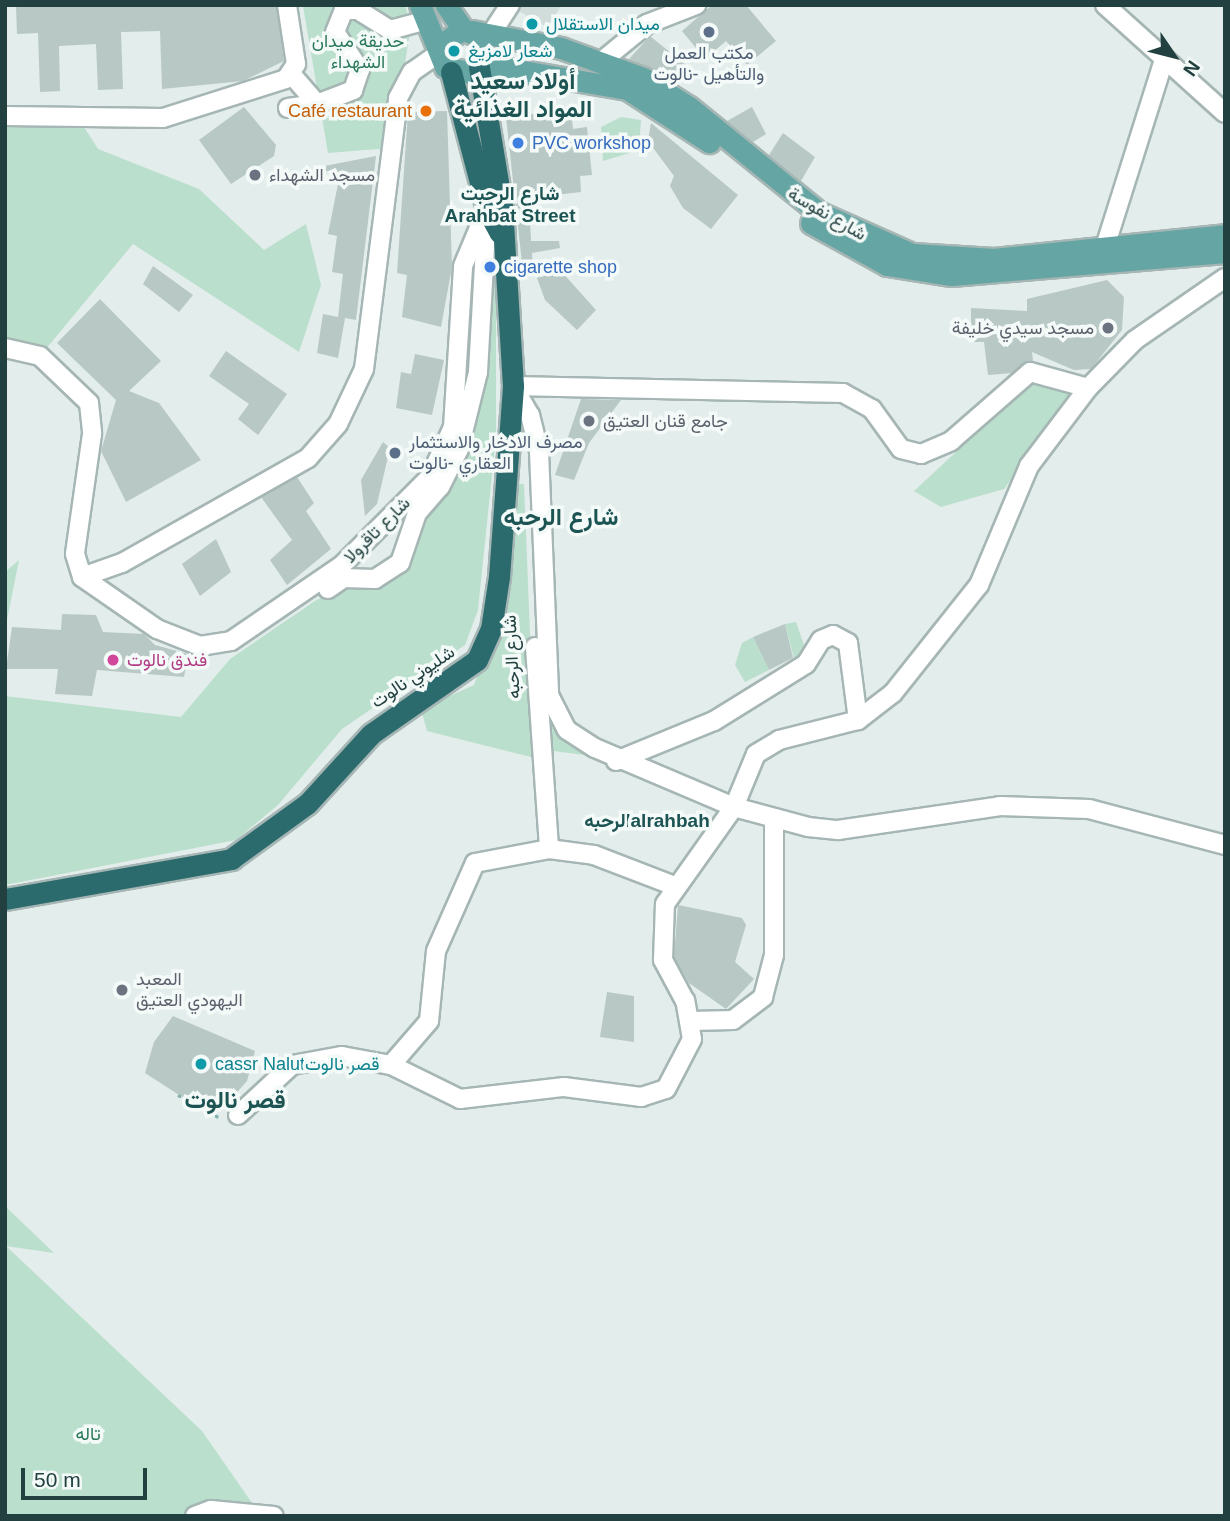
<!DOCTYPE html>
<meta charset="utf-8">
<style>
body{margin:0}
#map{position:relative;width:1230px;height:1521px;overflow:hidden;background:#e3edeb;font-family:Arial,Vazirmatn,sans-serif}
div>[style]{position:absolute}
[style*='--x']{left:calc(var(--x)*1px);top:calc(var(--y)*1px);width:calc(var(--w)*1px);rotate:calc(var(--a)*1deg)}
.built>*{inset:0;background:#d1dddb}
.green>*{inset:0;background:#bbdfcd}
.building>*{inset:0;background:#b8c8c5}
.path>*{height:2.5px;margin-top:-1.25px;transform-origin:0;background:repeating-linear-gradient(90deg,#82b2af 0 3.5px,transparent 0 8.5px)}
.roads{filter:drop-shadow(2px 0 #a5b6b4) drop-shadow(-2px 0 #a5b6b4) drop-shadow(0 2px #a5b6b4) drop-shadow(0 -2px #a5b6b4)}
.minor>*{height:18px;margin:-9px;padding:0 9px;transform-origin:9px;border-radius:9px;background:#fff}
.major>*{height:21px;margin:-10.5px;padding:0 10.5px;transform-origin:10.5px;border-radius:10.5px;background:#65a5a4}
.highway>*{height:21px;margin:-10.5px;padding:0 10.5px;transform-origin:10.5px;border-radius:10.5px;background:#2c6b6d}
.dots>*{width:19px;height:19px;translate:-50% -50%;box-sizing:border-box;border:4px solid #f4faf8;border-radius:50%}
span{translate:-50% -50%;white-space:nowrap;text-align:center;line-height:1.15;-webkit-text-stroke:7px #f4faf8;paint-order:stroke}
.culture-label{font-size:18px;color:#0d838f}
.left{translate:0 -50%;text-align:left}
.park-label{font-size:18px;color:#2a795b}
.service-label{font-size:18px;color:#4e5e75}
.food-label{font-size:18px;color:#c56008}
.right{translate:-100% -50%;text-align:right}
.shop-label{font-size:18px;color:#366cbe}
.worship-label{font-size:18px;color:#5b616d}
.street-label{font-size:18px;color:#21403f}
.hotel-label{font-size:18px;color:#b23c85}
.neighbourhood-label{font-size:19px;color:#1c5353;font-weight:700}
.district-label{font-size:24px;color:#1c5353;font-weight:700}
.frame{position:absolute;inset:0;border:7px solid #21403f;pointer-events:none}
.north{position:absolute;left:1139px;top:21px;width:70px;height:70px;-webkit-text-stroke:5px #f4faf8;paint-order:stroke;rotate:125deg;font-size:19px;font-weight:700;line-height:28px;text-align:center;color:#21403f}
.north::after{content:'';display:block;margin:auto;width:24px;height:32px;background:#21403f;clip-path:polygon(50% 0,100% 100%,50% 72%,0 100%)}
.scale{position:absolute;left:21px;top:1468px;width:126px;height:32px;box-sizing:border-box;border:4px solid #21403f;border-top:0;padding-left:9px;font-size:21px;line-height:24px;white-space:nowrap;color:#21403f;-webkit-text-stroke:5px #f4faf8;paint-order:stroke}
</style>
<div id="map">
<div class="built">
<i style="clip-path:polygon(508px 5px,562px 5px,547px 27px)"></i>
</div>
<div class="green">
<i style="clip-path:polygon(405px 5px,411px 26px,391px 148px,328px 153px,303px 6px)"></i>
<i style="clip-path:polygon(5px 116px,79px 119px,98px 149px,199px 189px,264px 250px,306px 224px,321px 285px,299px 352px,133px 244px,40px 356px,5px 348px)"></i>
<i style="clip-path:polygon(621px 117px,641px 120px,639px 150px,603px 161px,601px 127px)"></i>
<i style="clip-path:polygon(487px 238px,496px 243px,496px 436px,478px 610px,465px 645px,342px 729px,278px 805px,236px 840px,5px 885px,5px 696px,181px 717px,230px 659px,315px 601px,395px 559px,478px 372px)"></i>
<i style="clip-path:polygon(1037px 377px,1079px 388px,1004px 489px,941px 507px,914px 491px)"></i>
<i style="clip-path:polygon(510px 483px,524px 484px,535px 758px,427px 731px,421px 709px,474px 685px,494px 630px)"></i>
<i style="clip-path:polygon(19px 560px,5px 630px,5px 572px)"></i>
<i style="clip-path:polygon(796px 622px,807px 654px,795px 662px,785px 624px)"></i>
<i style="clip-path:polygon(753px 637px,769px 670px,745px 682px,735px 665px,742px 643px)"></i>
<i style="clip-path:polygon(549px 725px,585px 755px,545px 750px)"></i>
<i style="clip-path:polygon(5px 1206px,54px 1253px,6px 1246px,202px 1431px,261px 1516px,5px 1516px)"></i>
</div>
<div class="building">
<i style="clip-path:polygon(276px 5px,284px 61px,243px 81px,162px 89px,160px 31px,121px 32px,123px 89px,98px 90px,96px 44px,59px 46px,60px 91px,40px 92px,38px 33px,17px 34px,16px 6px)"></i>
<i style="clip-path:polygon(712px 5px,746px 5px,776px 41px,747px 65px,726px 41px,705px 59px,682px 31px)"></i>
<i style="clip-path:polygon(650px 36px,688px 67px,677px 81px,629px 59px)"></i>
<i style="clip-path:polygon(244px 107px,276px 145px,274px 156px,231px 184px,199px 140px)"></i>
<i style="clip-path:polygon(752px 107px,766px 134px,753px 142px,727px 121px)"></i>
<i style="clip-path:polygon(571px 110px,573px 129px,587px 127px,592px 175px,580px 176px,581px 192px,529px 198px,531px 241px,559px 241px,560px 248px,532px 253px,533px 271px,523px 272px,506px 117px)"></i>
<i style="clip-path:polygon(447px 111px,452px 267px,441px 327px,402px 317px,407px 275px,397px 273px,408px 112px)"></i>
<i style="clip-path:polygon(651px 123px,738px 195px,711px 229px,683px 208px,670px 186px,674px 176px,648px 141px)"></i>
<i style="clip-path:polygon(783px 133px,815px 157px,801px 181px,769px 155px)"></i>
<i style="clip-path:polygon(376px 156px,356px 320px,345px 318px,338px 358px,317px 353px,323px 314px,338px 317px,343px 274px,332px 272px,337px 236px,328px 234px,340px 174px,314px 168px)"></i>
<i style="clip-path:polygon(153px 266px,193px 295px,179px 312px,143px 284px)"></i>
<i style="clip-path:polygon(560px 270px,596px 310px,577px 330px,545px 300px,537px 278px)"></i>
<i style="clip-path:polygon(1107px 280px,1124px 297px,1122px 330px,1091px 369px,1074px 370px,1032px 352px,1033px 361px,1012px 373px,988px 375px,984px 342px,971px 342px,971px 308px,1027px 311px,1027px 299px)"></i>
<i style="clip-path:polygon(100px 299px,161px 361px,129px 391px,159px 403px,201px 460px,126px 502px,101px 451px,116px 400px,57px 343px)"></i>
<i style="clip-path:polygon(226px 351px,287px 394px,258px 435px,238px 419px,249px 404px,209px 376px)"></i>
<i style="clip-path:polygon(415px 354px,444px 360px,432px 415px,396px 408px,401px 372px,411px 374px)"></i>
<i style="clip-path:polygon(581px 399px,621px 400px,589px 443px,574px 480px,555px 475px)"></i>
<i style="clip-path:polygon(383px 442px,390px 448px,377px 504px,365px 516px,361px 480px)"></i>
<i style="clip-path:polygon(297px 477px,314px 503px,306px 511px,331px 549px,287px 585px,270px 560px,292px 540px,261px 497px)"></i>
<i style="clip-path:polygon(216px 539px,231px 572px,200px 596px,182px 564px)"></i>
<i style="clip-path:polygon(62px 614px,96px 615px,103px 632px,144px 634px,155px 645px,188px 654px,184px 677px,97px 670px,92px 696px,55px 694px,58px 669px,6px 669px,12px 627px,61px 630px)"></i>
<i style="clip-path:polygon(785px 624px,793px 658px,769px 670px,753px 637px)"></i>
<i style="clip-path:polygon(678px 905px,742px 918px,746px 925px,735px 962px,754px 979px,726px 1009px,689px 983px,674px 957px)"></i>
<i style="clip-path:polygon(607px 992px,634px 996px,634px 1042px,600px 1037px)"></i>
<i style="clip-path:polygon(173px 1016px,255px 1051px,247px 1081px,225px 1106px,193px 1104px,145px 1073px,154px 1042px)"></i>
</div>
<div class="path">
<i style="--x:178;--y:1095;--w:50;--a:28.6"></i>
</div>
<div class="roads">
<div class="minor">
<i style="--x:1105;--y:5;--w:161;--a:42"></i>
<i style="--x:491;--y:34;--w:35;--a:-57"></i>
<i style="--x:602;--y:61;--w:58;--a:-39.4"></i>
<i style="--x:647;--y:24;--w:53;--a:-21.2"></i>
<i style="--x:292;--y:75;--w:38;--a:49"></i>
<i style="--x:317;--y:104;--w:39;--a:-21"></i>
<i style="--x:353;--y:90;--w:21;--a:-71"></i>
<i style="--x:360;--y:70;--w:45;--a:-123.3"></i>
<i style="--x:335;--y:32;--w:24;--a:-68"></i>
<i style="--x:344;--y:10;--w:14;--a:0"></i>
<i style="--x:358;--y:10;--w:38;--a:32"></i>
<i style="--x:390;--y:30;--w:38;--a:-15"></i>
<i style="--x:288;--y:108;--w:29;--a:-8"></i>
<i style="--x:5;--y:116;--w:158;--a:0.7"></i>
<i style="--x:163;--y:118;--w:129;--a:-17.6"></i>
<i style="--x:286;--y:79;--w:18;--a:-56"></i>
<i style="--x:296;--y:64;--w:60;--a:-98.7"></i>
<i style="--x:1105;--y:247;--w:196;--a:-72.5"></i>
<i style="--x:5;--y:348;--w:36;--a:13"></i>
<i style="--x:40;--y:356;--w:68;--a:43.8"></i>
<i style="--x:89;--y:403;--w:31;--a:84"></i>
<i style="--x:92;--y:434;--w:121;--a:98.1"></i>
<i style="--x:75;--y:554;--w:24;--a:73"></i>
<i style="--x:513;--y:386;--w:34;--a:60"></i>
<i style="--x:530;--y:415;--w:38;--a:76"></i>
<i style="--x:539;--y:452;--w:243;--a:87.6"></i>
<i style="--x:549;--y:695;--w:39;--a:63"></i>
<i style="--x:567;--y:730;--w:33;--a:33"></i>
<i style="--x:595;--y:748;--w:151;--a:23"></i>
<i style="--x:734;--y:807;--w:77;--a:15.1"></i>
<i style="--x:808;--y:827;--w:30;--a:6"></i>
<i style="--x:838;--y:830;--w:164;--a:-8.4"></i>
<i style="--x:1000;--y:806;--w:89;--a:1.9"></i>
<i style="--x:1089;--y:809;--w:141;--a:14.8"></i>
<i style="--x:513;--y:386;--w:330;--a:1.2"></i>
<i style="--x:843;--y:393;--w:33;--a:29"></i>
<i style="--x:872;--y:409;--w:49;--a:54.1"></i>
<i style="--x:901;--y:449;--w:21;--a:14"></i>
<i style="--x:921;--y:454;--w:33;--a:-23"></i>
<i style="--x:951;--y:441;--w:105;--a:-41.1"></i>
<i style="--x:1030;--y:372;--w:60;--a:15.4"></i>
<i style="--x:82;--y:577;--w:91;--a:34.7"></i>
<i style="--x:157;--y:629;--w:46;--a:21.6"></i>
<i style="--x:200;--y:646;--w:31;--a:-9"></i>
<i style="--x:231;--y:641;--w:133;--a:-34.3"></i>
<i style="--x:341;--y:566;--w:126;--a:-45"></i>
<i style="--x:430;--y:477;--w:55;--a:-65.3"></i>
<i style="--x:453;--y:427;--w:161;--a:-86.4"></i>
<i style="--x:463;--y:266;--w:62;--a:-67.2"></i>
<i style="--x:82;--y:577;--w:42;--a:-19.3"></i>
<i style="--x:122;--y:563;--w:214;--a:-29.4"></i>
<i style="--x:308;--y:458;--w:45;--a:-48.6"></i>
<i style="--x:338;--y:424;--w:61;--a:-64.7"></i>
<i style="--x:364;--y:369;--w:273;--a:-82.8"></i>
<i style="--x:398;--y:98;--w:30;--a:-62"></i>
<i style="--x:412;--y:72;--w:33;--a:-35"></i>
<i style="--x:328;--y:589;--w:19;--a:-35"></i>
<i style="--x:344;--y:578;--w:31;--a:2"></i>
<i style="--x:375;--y:579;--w:30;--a:-33"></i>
<i style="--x:400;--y:563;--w:53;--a:-71.2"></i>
<i style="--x:417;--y:513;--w:35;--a:-49"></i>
<i style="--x:440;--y:487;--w:42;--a:-63.4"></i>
<i style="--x:459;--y:449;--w:79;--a:-76.1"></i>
<i style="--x:478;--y:372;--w:161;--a:-86.8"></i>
<i style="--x:535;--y:647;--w:202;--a:86"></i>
<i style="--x:616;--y:761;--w:106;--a:-22.2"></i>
<i style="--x:714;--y:721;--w:108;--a:-31.8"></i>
<i style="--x:806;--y:664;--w:28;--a:-58"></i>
<i style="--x:821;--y:640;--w:13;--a:-23"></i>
<i style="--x:833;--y:635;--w:17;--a:28"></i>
<i style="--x:848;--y:643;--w:78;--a:82.6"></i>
<i style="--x:691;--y:1021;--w:42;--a:-1.4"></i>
<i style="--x:733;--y:1020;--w:38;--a:-37"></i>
<i style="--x:763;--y:997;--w:43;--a:-75.3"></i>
<i style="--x:774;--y:955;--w:135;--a:-90"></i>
<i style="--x:391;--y:1065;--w:58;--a:-49.2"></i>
<i style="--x:429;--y:1021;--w:70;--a:-84.3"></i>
<i style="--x:436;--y:951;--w:96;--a:-66.1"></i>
<i style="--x:475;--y:863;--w:75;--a:-10.7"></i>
<i style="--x:549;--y:849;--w:45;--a:7.6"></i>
<i style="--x:594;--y:855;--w:84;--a:21"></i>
<i style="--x:238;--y:1115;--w:74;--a:-42.8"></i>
<i style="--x:292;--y:1065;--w:51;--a:-10.2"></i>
<i style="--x:342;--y:1056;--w:50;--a:10.4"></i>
<i style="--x:391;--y:1065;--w:77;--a:26.2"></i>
<i style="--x:460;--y:1099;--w:105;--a:-6.6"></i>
<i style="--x:564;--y:1087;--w:78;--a:7.4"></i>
<i style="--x:641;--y:1097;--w:26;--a:-18"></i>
<i style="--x:666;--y:1089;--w:56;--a:-62.5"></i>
<i style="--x:692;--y:1039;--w:39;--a:-100"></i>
<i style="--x:685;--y:1001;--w:47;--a:-118.2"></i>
<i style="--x:663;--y:960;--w:56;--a:-88"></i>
<i style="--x:665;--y:904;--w:119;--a:-54.6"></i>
<i style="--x:734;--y:807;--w:57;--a:-67.5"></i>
<i style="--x:756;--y:754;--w:27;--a:-31"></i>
<i style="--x:779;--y:740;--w:81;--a:-14.2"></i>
<i style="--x:858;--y:720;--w:44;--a:-37.6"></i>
<i style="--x:893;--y:693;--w:138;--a:-51.5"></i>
<i style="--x:979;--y:585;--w:129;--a:-67.2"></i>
<i style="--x:1029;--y:466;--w:98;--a:-52.9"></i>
<i style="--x:1088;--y:388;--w:67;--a:-45.6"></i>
<i style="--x:1135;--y:340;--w:109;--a:-34.6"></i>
<i style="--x:195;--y:1516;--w:17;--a:-21"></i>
<i style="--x:211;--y:1510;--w:63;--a:5.4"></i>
</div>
<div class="major">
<i style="--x:420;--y:5;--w:67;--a:68"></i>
<i style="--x:445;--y:67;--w:27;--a:13"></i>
<i style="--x:471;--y:73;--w:22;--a:-54"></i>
<i style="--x:484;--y:55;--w:19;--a:-106"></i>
<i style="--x:479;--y:37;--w:18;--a:-153"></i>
<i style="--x:463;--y:29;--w:28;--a:145"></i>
<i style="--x:446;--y:5;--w:29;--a:55"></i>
<i style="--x:472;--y:31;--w:91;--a:10.8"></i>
<i style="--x:561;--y:48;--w:87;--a:20.1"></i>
<i style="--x:643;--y:78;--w:54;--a:32.2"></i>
<i style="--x:689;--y:107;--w:166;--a:39.1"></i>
<i style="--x:818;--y:212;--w:103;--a:24.1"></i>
<i style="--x:912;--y:254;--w:82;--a:3.5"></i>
<i style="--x:994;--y:259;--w:232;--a:-5.9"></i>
<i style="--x:481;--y:64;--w:148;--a:9.7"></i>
<i style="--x:627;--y:89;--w:98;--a:32.9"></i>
<i style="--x:811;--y:223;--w:87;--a:28.9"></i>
<i style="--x:887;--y:265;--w:65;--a:8.9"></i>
<i style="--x:951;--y:275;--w:275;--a:-4.8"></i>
</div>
<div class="highway">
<i style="--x:451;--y:72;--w:142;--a:75.3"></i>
<i style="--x:487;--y:209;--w:27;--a:62"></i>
<i style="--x:5;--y:899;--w:230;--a:-10"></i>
<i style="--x:231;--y:859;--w:95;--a:-36"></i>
<i style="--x:308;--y:803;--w:93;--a:-47.6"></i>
<i style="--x:371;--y:734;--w:129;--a:-34.9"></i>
<i style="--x:477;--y:660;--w:34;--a:-66"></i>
<i style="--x:491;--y:629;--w:53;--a:-81.3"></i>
<i style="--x:499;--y:577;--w:192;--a:-85.8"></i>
<i style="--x:513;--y:386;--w:180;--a:-93.5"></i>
<i style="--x:502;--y:206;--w:141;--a:-99.4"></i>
</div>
</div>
<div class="dots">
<i style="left:532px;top:24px;background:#0f9aa8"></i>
<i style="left:709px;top:32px;background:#5c6f8a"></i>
<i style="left:454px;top:51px;background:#0f9aa8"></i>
<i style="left:426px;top:111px;background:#e8710a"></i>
<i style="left:518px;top:143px;background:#3f7fe0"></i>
<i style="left:255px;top:175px;background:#6b7280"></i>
<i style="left:490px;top:267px;background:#3f7fe0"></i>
<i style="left:1108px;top:328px;background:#6b7280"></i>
<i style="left:589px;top:421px;background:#6b7280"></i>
<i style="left:395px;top:453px;background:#5c6f8a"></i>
<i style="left:113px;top:660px;background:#d1479c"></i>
<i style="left:122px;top:990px;background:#6b7280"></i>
<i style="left:201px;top:1064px;background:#0f9aa8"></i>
</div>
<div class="culture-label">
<span class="left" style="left:546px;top:24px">ميدان الاستقلال</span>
<span class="left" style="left:468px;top:51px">شعار لامزيغ</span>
<span class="left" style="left:215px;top:1064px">cassr Nalutقصر نالوت</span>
</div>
<div class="park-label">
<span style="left:358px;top:52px">حديقة ميدان<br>الشهداء</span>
<span style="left:88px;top:1434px">تاله</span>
</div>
<div class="service-label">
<span style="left:709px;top:64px">مكتب العمل<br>والتأهيل -نالوت</span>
<span class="left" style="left:409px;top:453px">مصرف الادخار والاستثمار<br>العقاري -نالوت</span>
</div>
<div class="food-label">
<span class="right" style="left:412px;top:111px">Café restaurant</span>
</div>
<div class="shop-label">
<span class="left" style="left:532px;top:143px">PVC workshop</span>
<span class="left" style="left:504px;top:267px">cigarette shop</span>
</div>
<div class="worship-label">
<span class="left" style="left:269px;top:175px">مسجد الشهداء</span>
<span class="right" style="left:1094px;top:328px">مسجد سيدي خليفة</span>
<span class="left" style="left:603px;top:421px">جامع قنان العتيق</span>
<span class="left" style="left:136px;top:990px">المعبد<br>اليهودي العتيق</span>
</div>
<div class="street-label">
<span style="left:827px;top:214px;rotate:30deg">شارع نفوسة</span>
<span style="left:377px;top:530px;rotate:-45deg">شارع تاقرولا</span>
<span style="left:512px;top:657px;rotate:-93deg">شارع الرحبه</span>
<span style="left:413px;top:677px;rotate:-34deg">شليوني نالوت</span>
</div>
<div class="hotel-label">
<span class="left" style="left:127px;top:660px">فندق نالوت</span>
</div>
<div class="neighbourhood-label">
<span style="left:510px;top:205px">شارع الرحبت<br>Arahbat Street</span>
<span style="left:647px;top:821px">الرحبهalrahbah</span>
</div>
<div class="district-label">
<span style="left:523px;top:95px">أولاد سعيد<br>المواد الغذائية</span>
<span style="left:561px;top:517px">شارع الرحبه</span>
<span style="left:235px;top:1100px">قصر نالوت</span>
</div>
<div class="frame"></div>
<div class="north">N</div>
<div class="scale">50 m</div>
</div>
